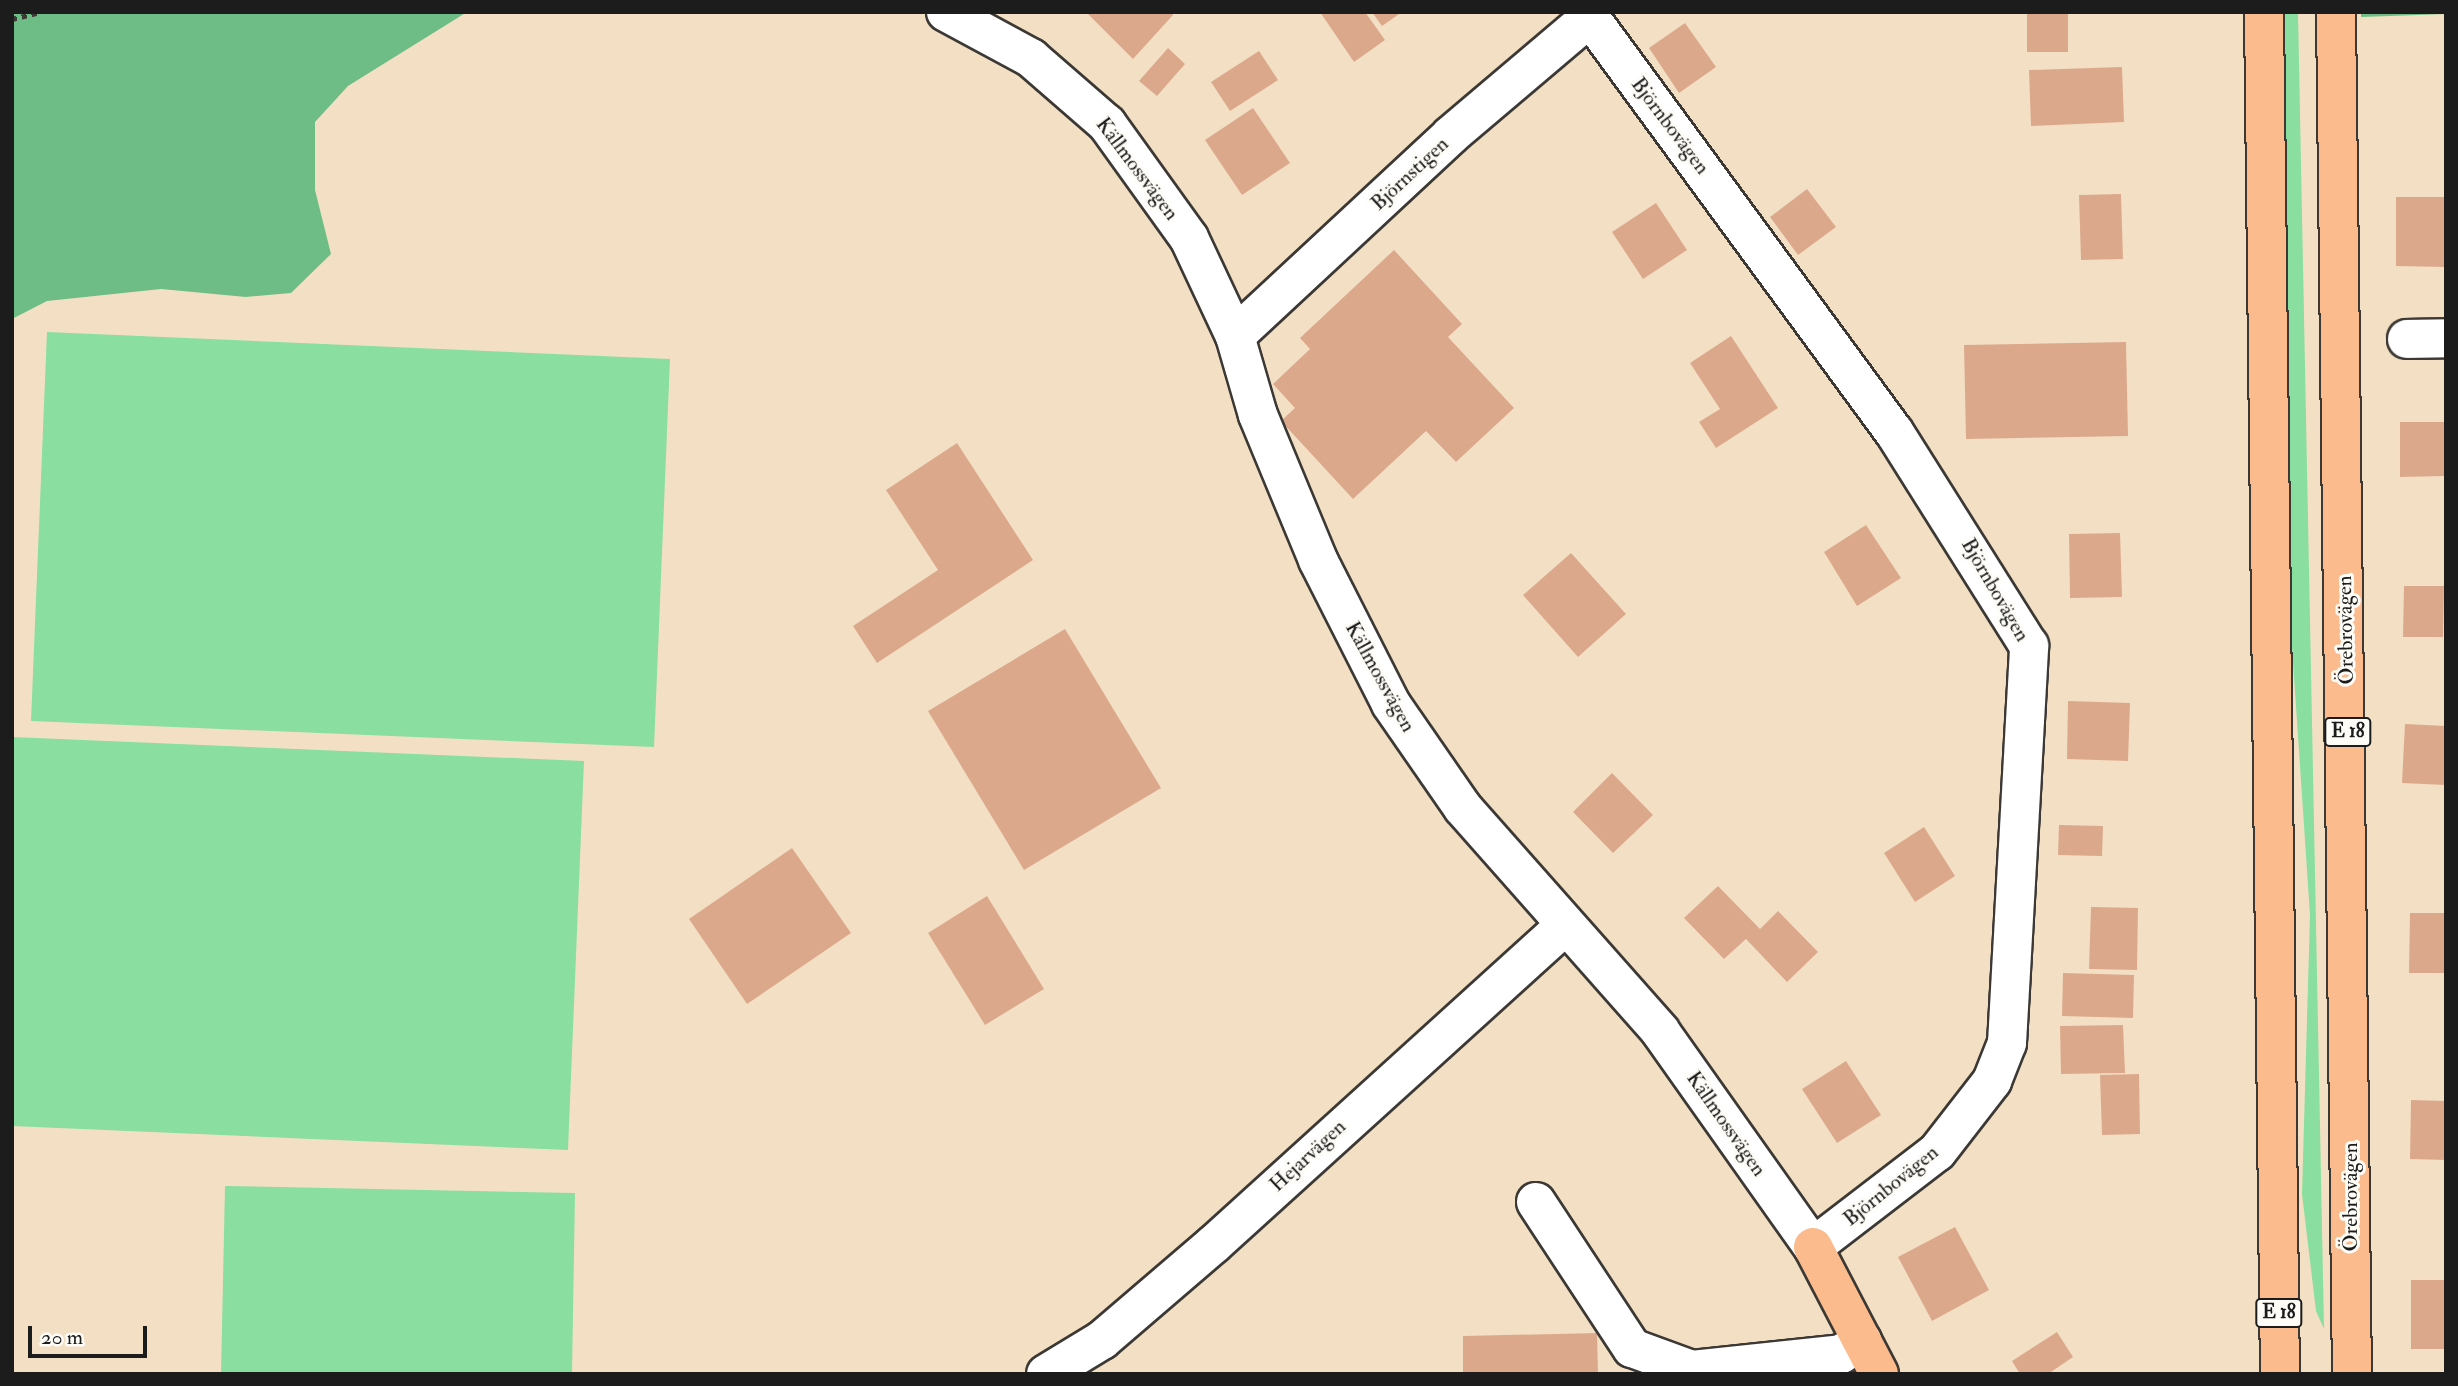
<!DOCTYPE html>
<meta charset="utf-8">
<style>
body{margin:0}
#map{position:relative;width:2458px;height:1386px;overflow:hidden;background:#f3e0c4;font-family:"IM FELL Double Pica",serif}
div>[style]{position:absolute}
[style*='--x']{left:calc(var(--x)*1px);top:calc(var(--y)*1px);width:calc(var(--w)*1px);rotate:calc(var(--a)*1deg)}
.green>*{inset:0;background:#8ade9f}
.forest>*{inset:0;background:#6fbd86}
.building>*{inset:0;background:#dca88c}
.path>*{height:4.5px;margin-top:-2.25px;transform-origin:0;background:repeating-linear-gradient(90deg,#3c3935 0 5px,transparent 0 10px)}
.roads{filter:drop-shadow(2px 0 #3c3935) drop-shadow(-2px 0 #3c3935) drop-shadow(0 2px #3c3935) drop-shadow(0 -2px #3c3935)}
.minor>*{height:38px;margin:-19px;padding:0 19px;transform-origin:19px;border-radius:19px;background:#fff}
.major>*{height:38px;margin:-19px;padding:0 19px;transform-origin:19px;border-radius:19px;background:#fbbb8d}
.highway>*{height:38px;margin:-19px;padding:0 19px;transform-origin:19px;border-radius:19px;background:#fbbb8d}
span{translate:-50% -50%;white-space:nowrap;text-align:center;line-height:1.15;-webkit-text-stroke:6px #fdfcf7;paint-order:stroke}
.shield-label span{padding:2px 5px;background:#fdfcf7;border:2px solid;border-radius:5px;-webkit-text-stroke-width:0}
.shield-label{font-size:19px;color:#1c1c1c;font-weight:700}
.street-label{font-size:21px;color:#1c1c1c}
.frame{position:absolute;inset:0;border:14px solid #1c1c1c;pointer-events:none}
.scale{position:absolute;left:28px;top:1326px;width:119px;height:32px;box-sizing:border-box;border:4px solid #1c1c1c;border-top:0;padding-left:9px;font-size:21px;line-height:24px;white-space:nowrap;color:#1c1c1c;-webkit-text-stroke:5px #fdfcf7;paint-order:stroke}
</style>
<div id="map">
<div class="green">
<i style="clip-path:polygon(2277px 12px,2298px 12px,2324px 1329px,2316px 1311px,2302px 1194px,2310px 915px,2285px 542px)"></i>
<i style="clip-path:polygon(47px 332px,670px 359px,654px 747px,31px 721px)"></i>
<i style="clip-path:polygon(12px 737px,584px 761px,568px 1150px,12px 1126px)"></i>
<i style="clip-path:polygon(225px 1186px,575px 1193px,572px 1374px,221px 1374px)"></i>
</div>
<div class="forest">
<i style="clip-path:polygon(12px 12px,467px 12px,348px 86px,315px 122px,315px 190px,331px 254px,291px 293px,246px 297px,161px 289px,47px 301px,12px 319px)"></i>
<i style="clip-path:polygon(2361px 12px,2446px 12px,2446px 14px,2361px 17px)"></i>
</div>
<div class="building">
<i style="clip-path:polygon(1086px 12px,1170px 12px,1173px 15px,1133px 59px)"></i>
<i style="clip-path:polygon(1320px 12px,1365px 12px,1385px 40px,1354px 62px)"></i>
<i style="clip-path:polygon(1372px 12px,1402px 12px,1382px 26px)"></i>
<i style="clip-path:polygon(2027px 12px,2068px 12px,2068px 52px,2027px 52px)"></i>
<i style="clip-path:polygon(1685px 23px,1716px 67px,1679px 93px,1649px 48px)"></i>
<i style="clip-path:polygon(1168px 48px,1185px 64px,1157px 96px,1139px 81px)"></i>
<i style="clip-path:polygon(1259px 51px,1278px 80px,1230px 111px,1211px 82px)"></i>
<i style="clip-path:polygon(2122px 67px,2124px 122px,2031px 126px,2029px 70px)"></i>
<i style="clip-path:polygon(1253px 108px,1290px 163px,1242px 195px,1205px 140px)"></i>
<i style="clip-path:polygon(1807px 189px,1836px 227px,1798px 255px,1770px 217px)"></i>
<i style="clip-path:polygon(2121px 194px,2123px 259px,2081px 260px,2079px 195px)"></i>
<i style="clip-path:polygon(2396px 197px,2446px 197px,2446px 267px,2396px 266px)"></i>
<i style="clip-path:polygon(1656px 203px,1687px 250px,1643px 279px,1612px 232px)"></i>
<i style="clip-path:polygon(1394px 250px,1462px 324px,1448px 337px,1514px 408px,1456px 462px,1426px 431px,1353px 499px,1281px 421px,1295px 408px,1273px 384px,1310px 349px,1300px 338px)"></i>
<i style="clip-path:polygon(1731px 336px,1778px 408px,1716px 448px,1699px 422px,1720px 409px,1690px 363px)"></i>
<i style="clip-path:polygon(2126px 342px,2128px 436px,1966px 439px,1964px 345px)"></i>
<i style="clip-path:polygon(2400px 422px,2445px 422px,2446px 476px,2400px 477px)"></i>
<i style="clip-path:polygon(957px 443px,1033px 560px,877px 663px,853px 626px,938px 570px,886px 490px)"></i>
<i style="clip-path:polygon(1866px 525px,1901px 578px,1857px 606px,1824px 552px)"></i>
<i style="clip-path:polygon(2120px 533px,2122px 597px,2070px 598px,2069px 534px)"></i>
<i style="clip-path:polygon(1571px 553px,1626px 614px,1578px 657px,1523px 595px)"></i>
<i style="clip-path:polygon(2404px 586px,2444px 586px,2443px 637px,2403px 637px)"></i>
<i style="clip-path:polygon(1065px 629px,1161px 788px,1024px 870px,928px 711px)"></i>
<i style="clip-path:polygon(2068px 701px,2130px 703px,2128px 761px,2067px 759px)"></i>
<i style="clip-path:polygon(2405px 724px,2446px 726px,2446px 785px,2402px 783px)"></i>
<i style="clip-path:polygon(1612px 773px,1653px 815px,1613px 853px,1573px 812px)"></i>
<i style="clip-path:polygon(2059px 825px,2103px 826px,2102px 856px,2058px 855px)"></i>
<i style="clip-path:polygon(1924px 827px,1955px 876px,1915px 902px,1884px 853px)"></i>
<i style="clip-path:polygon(792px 848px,851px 933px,747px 1004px,689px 919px)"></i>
<i style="clip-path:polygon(1718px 886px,1760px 929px,1778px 911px,1818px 952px,1787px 982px,1746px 939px,1724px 959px,1684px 918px)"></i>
<i style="clip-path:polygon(987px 896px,1044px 989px,985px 1025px,928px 933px)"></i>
<i style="clip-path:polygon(2091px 907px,2138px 908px,2137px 970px,2089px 969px)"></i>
<i style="clip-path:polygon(2410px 913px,2446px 913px,2446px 973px,2409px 973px)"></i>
<i style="clip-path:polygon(2063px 973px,2134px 975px,2133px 1018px,2062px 1016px)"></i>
<i style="clip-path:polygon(2123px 1025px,2125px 1073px,2061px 1074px,2060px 1026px)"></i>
<i style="clip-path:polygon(1846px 1061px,1881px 1115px,1837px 1143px,1802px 1089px)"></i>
<i style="clip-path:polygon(2139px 1074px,2140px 1134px,2102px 1135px,2100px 1075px)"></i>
<i style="clip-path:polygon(2411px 1100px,2446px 1101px,2446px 1160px,2410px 1159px)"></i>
<i style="clip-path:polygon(1955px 1227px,1989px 1290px,1932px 1321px,1898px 1257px)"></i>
<i style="clip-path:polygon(2411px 1280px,2446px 1280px,2446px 1349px,2411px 1349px)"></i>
<i style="clip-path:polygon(2057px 1332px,2073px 1357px,2048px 1374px,2020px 1374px,2012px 1361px)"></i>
<i style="clip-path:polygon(1597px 1333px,1598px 1374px,1463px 1374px,1463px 1336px)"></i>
</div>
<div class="path">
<i style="--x:12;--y:19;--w:29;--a:-14"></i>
</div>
<div class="roads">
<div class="minor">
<i style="--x:946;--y:12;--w:97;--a:28.4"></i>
<i style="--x:1031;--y:58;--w:101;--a:41"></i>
<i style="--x:1107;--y:124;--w:140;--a:54.3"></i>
<i style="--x:1189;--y:238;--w:108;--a:64.9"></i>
<i style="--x:1235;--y:336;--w:82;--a:73.8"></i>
<i style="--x:1258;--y:415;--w:157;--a:67.5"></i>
<i style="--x:1318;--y:560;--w:161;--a:63.1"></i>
<i style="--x:1391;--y:704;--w:126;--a:55.3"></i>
<i style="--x:1463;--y:808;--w:298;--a:48.5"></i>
<i style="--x:1660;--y:1031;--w:265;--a:54.7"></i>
<i style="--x:1813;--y:1247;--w:156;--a:-37.5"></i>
<i style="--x:1937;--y:1152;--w:90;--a:-52.2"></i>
<i style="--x:1992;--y:1081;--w:41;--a:-68.5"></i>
<i style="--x:2007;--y:1043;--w:398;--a:-86.8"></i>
<i style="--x:2029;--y:646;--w:253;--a:-122.2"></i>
<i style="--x:1894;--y:432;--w:521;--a:-126.25"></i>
<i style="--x:1235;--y:336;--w:295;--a:-42.9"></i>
<i style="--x:1451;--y:135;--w:182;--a:-40.3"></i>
<i style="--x:2407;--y:339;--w:39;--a:-1"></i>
<i style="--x:1536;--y:1202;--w:175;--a:56.7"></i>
<i style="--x:1632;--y:1348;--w:64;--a:20.1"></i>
<i style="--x:1692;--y:1370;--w:150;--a:-6.1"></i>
<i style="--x:1841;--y:1354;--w:25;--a:-32"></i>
<i style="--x:1046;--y:1374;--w:66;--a:-31.3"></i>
<i style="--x:1102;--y:1340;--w:148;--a:-40.6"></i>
<i style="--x:1214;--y:1244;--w:472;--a:-42.2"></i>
</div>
<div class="major">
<i style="--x:1813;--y:1247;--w:143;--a:62.5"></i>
</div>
<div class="highway">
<i style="--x:2264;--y:12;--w:1362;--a:89.33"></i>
<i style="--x:2336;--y:12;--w:1362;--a:89.33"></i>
</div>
</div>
<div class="shield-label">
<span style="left:2348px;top:732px">E 18</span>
<span style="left:2279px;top:1313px">E 18</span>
</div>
<div class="street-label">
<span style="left:1670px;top:126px;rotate:53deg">Björnbovägen</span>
<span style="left:1137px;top:169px;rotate:53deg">Källmossvägen</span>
<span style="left:1410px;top:174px;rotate:-43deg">Björnstigen</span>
<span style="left:1995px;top:590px;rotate:60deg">Björnbovägen</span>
<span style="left:2346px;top:630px;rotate:-91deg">Örebrovägen</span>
<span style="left:1380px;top:677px;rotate:61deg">Källmossvägen</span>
<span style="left:1726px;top:1124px;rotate:55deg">Källmossvägen</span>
<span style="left:1308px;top:1156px;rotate:-43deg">Hejarvägen</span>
<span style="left:1891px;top:1186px;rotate:-39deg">Björnbovägen</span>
<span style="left:2351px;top:1197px;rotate:-90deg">Örebrovägen</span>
</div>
<div class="frame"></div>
<div class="scale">20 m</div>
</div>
